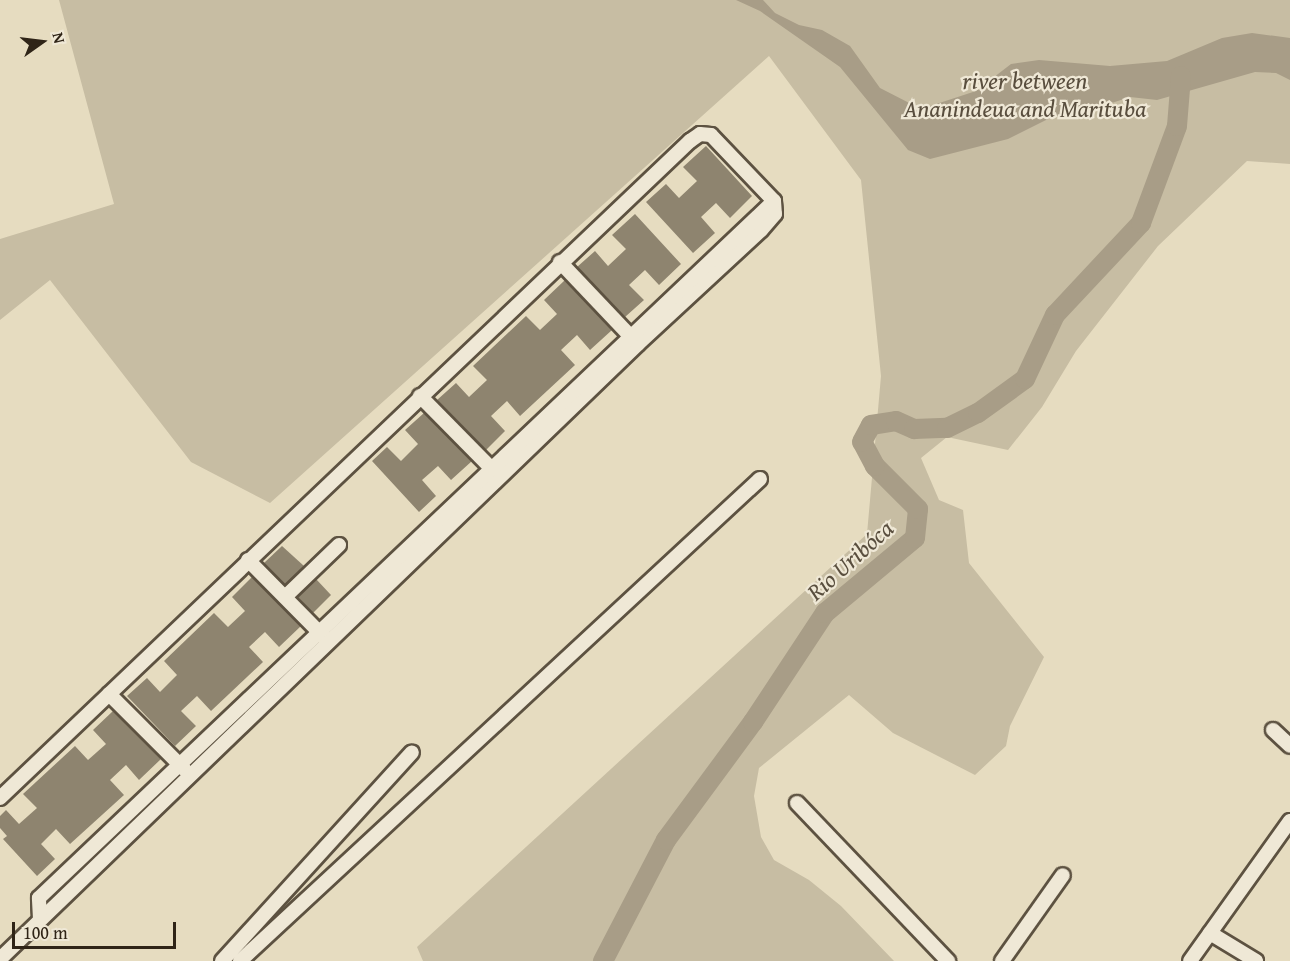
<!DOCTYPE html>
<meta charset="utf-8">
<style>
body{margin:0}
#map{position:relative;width:1290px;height:961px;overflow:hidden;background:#e6dcc0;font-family:"Gentium Book Plus",serif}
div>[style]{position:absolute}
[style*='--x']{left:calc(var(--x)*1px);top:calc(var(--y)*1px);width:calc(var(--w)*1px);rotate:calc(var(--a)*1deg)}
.green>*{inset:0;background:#c7bda3}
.water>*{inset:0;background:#a89d87}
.river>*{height:20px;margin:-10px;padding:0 10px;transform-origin:10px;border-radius:10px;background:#a89d87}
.building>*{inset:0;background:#8e846f}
.roads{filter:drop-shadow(2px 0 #5d5241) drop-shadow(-2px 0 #5d5241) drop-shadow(0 2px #5d5241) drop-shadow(0 -2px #5d5241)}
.minor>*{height:14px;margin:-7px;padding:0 7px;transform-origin:7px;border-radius:7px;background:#efe8d6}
span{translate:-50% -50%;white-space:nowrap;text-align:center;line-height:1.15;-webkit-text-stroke:4.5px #efe8d6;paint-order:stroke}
.water-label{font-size:24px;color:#594e3e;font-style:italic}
.north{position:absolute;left:12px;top:12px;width:60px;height:60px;-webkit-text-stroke:4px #efe8d6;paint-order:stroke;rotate:76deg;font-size:16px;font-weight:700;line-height:24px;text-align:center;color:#2f2417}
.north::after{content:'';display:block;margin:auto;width:21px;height:27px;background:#2f2417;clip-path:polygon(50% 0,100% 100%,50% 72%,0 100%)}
.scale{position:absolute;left:12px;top:922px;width:164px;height:27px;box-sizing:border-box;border:3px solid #2f2417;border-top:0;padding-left:8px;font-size:18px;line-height:21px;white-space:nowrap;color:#2f2417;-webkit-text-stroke:4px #efe8d6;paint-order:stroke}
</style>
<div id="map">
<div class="green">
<i style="clip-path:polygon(59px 0,1290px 0,1290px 164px,1247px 161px,1158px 246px,1076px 351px,1042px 407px,1008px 450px,947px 437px,921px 458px,939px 500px,963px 510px,969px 563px,1044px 657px,1010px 726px,1006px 746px,975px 775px,893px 733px,849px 695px,759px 768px,754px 796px,761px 837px,774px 860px,809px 880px,841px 906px,894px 961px,423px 961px,417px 947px,867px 534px,881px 376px,861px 180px,769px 56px,270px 503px,191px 462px,50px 280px,0 320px,0 239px,114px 204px)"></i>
</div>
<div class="water">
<i style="clip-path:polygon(736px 0,763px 0,775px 13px,799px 25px,822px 30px,850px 46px,880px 88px,921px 109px,976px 91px,1011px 64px,1039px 60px,1110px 66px,1167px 61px,1222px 38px,1252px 33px,1290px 38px,1290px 80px,1276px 73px,1255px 72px,1157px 100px,1130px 97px,1069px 117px,1054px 116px,1008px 139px,930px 159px,908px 150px,840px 67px,760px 11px)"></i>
</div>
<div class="river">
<i style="--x:603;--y:961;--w:136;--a:-62.5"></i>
<i style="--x:666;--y:840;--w:147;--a:-53.6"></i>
<i style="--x:753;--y:722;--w:131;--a:-56.6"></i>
<i style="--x:825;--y:613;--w:117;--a:-39.8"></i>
<i style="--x:915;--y:538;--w:29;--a:-84"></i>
<i style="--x:918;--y:509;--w:61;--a:-135"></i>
<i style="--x:875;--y:466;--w:27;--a:-118"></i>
<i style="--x:862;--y:442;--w:19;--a:-62"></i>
<i style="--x:871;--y:425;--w:25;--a:-9"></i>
<i style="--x:896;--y:421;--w:20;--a:24"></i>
<i style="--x:914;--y:429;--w:33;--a:-2"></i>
<i style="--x:947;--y:428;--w:34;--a:-26"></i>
<i style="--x:978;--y:413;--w:58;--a:-35.9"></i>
<i style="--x:1025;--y:379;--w:71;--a:-64.9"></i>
<i style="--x:1055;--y:315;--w:126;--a:-46.9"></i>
<i style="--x:1141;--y:223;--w:103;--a:-69.6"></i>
<i style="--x:1177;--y:126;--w:50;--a:-85.4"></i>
</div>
<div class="building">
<i style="clip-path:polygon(706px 146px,752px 196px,730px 218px,716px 203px,701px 217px,715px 233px,693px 253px,646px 202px,666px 184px,679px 198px,697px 181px,683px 167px)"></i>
<i style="clip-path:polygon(635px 214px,681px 264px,659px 285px,645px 270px,629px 285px,644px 300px,625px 317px,577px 267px,595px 251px,608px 266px,626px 249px,612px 235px)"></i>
<i style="clip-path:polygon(565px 280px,612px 330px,590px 350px,577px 335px,561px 350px,575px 365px,520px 416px,507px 401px,491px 416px,505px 431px,486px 450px,437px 400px,456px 383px,469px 397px,487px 380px,473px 366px,526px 316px,540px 330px,557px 314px,544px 300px)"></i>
<i style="clip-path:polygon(424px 413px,472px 461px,451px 480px,438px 466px,422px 480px,436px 496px,419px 512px,372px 461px,387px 447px,401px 461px,418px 444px,405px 430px)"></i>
<i style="clip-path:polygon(282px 546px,304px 566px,285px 585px,264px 563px)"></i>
<i style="clip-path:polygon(252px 577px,301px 626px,279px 647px,265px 632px,249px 647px,263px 662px,211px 711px,197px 696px,181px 711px,196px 726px,175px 746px,127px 696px,147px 678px,160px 692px,177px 675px,164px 661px,214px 613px,228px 627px,245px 611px,232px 597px)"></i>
<i style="clip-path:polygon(316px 579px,331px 595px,313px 613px,298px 597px)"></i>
<i style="clip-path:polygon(113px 711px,161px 759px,139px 780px,126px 765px,110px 780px,124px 795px,70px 844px,56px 829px,41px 844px,55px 859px,37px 876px,3px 839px,7px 836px,0 828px,0 816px,6px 810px,19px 824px,37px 808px,23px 794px,75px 746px,88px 760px,106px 744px,93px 730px)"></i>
</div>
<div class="roads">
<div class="minor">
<i style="--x:560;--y:262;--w:110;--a:46.5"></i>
<i style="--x:420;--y:396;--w:108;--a:45.4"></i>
<i style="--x:248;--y:560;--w:108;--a:45.4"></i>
<i style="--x:285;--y:597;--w:75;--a:-43.9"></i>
<i style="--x:109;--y:694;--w:107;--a:45"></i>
<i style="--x:1273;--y:730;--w:23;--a:43"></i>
<i style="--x:0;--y:798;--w:953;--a:-43.6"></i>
<i style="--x:690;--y:141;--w:12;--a:-35"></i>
<i style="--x:700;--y:134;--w:11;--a:5"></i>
<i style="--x:711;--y:135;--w:91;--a:46.3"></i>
<i style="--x:774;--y:201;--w:13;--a:86"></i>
<i style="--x:775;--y:214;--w:21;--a:131"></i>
<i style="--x:761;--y:230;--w:168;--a:137.2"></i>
<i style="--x:638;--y:344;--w:886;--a:136.05"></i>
<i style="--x:797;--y:803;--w:219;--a:46.3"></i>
<i style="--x:40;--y:919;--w:21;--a:-93"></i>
<i style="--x:39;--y:898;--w:1013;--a:-43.48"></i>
<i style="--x:1210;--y:933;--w:54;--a:31.3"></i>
<i style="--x:222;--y:961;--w:282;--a:-47.7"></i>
<i style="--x:240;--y:961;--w:709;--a:-42.83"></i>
<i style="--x:1002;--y:961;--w:105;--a:-54.7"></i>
<i style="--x:1190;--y:961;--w:172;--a:-54.5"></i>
</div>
</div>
<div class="water-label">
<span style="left:1025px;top:95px">river between<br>Ananindeua and Marituba</span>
<span style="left:850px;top:560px;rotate:-42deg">Rio Uribóca</span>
</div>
<div class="north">N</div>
<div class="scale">100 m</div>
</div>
